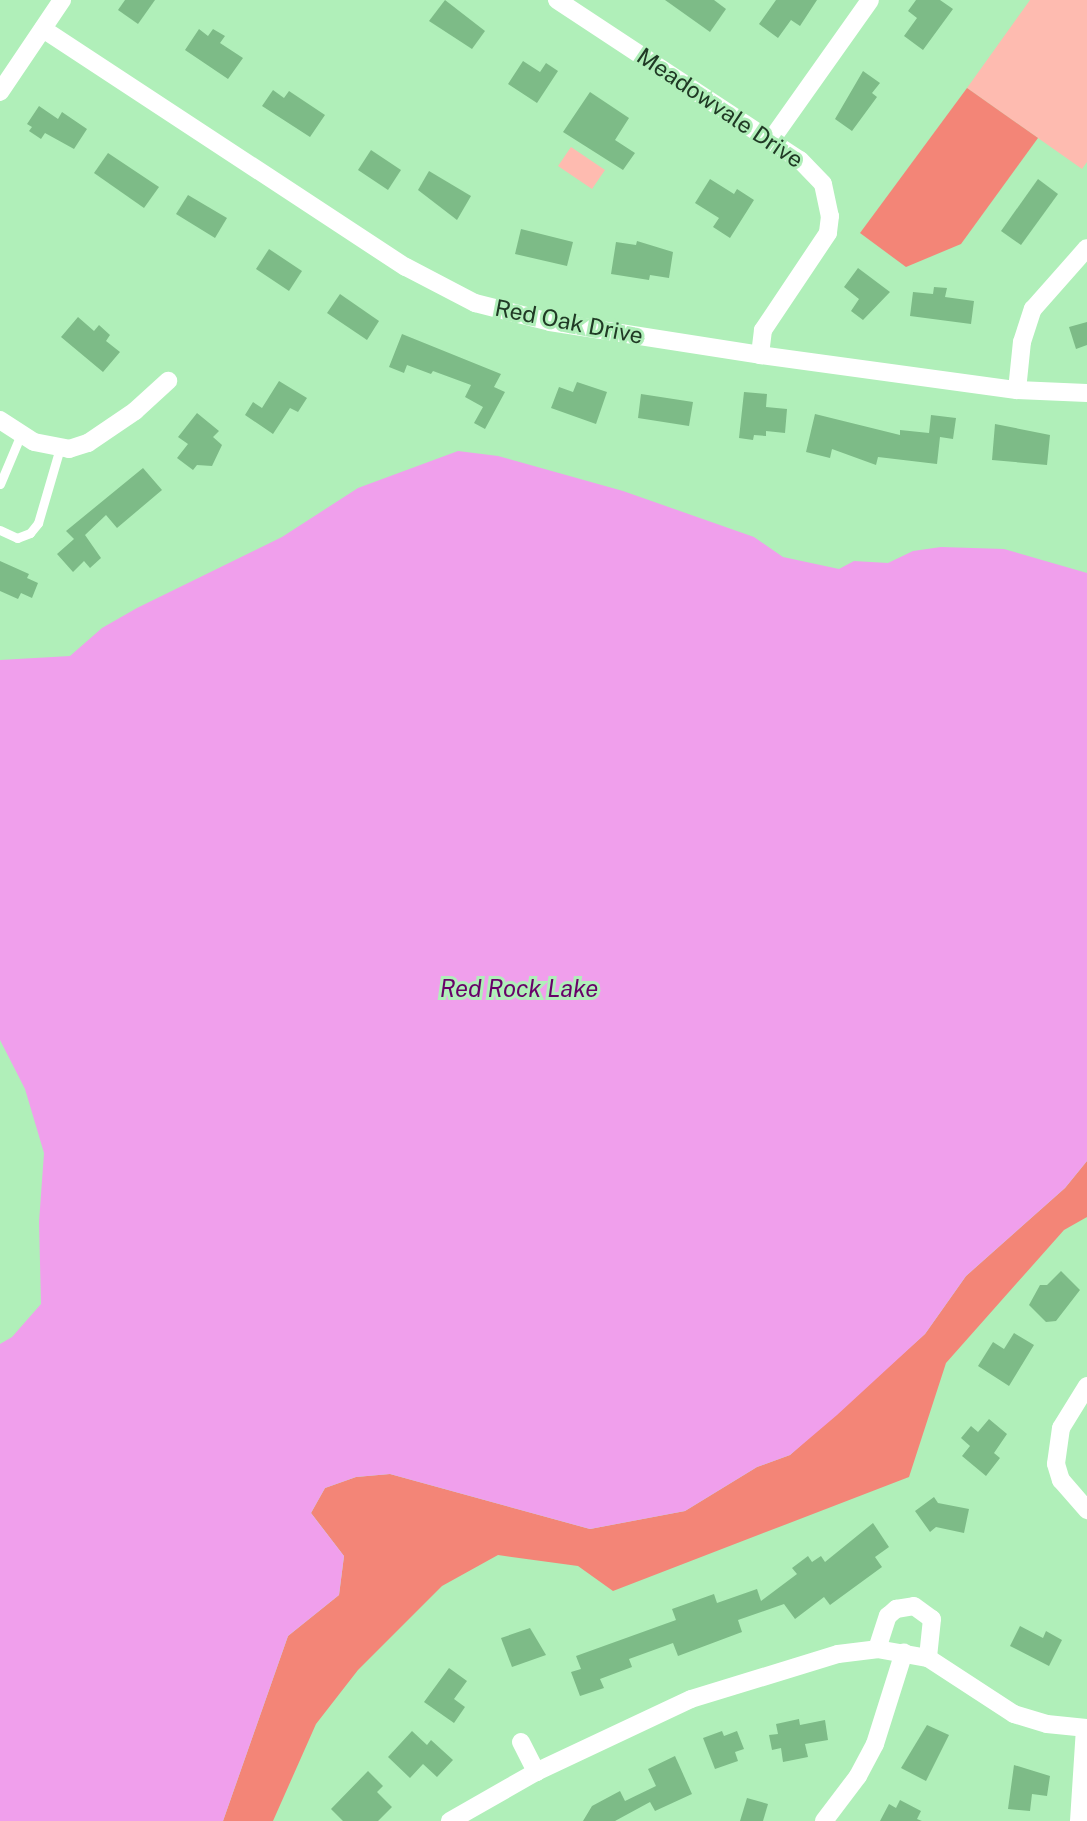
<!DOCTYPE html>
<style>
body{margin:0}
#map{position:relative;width:1087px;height:1821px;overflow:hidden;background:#b0efb9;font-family:"Public Sans",sans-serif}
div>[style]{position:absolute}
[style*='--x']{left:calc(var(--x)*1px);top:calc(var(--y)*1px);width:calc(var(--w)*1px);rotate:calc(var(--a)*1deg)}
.green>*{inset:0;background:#febbb0}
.forest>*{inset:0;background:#f38577}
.water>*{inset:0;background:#f09fec}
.building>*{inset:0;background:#7dbb87}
.lane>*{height:9px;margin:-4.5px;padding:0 4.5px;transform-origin:4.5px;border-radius:4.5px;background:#fff}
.street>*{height:18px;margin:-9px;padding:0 9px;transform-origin:9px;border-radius:9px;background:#fff}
span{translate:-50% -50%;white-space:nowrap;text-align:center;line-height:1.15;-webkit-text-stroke:6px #b0efb9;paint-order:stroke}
.street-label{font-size:23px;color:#203a25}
.water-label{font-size:24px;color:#680168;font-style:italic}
</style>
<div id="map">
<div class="green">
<i style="clip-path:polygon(1030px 0,1087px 0,1087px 162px,1082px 169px,967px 88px)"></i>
<i style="clip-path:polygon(571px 147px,605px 170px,592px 189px,558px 166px)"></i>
</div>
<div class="forest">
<i style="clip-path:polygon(967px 88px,1038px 138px,961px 244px,906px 267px,860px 233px)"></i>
<i style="clip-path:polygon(1087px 1161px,1087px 1217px,1064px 1230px,946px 1363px,909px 1477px,613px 1591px,578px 1566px,498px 1555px,442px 1586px,358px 1670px,316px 1724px,273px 1821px,223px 1821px,288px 1636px,339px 1595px,344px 1556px,311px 1513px,325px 1488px,356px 1477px,390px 1474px,590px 1529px,685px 1511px,757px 1467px,790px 1455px,925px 1334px,966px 1276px,1065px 1188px)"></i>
</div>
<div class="water">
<i style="clip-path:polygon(458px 451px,498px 456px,623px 491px,754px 537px,783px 557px,839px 569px,854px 561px,888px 563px,913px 551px,941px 547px,1004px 549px,1087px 573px,1087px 1161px,1065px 1188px,966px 1276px,925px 1334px,837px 1415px,790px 1455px,757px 1467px,685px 1511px,590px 1529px,390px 1474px,356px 1477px,325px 1488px,311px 1513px,344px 1556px,339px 1595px,288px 1636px,223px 1821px,0 1821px,0 1344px,12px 1337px,41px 1304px,39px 1222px,44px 1153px,25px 1089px,0 1040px,0 660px,70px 656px,102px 628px,137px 608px,282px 537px,358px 488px)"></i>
</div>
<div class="building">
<i style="clip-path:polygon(125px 0,155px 0,138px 24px,118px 10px)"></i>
<i style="clip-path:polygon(445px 0,485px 31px,472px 49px,429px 21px)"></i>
<i style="clip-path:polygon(665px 0,714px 0,726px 9px,710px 32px)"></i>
<i style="clip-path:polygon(776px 0,817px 0,800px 26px,791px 20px,778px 38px,759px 24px)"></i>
<i style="clip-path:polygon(916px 0,940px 0,953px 9px,923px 50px,904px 36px,917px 18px,908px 11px)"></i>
<i style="clip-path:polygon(199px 29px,208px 36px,213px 29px,225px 36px,220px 43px,243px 58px,228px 79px,185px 50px)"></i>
<i style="clip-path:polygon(523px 61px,540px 72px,546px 63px,558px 71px,537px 103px,508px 84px)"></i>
<i style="clip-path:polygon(863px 71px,880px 83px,872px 93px,877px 97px,852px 131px,835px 119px)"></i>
<i style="clip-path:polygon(273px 90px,284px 98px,289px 91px,325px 115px,310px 137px,262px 106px)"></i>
<i style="clip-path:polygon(590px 92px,629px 118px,615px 140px,635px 153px,623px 170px,563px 132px)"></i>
<i style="clip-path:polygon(39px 106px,58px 119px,62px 112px,87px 129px,74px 149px,45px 133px,41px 139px,29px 131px,32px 127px,27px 124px)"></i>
<i style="clip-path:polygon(371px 150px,401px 170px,388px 190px,358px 170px)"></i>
<i style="clip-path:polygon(108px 153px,159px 187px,144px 208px,94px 173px)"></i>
<i style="clip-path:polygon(429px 171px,471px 196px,457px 220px,418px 190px)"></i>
<i style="clip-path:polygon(710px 179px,734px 194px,737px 189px,754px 200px,730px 238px,713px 227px,719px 218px,695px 203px)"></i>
<i style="clip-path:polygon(1038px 179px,1058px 194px,1021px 245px,1001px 231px)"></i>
<i style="clip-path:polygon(188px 195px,227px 218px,215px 238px,176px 214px)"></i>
<i style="clip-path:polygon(521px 229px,573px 242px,567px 266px,515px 254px)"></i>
<i style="clip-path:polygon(637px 241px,673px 252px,669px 278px,650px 275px,649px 280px,611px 274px,616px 242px,636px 245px)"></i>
<i style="clip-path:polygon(269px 249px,302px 271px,289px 291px,256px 269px)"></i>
<i style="clip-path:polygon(858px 268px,890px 292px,863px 320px,851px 311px,859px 299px,844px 287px)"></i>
<i style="clip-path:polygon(934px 287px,947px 288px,945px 297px,974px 301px,971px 324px,910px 316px,913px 292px,933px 294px)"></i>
<i style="clip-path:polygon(340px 294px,379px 321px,367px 340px,327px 313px)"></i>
<i style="clip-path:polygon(78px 317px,94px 331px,99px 325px,110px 335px,106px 341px,120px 352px,103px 372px,61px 337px)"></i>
<i style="clip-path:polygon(1087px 322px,1087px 345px,1076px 349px,1069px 327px)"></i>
<i style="clip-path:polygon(402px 334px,501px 374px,494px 387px,505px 392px,485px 429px,474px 423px,483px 407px,465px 397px,471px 385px,433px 371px,431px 374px,407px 365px,404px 373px,389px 367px)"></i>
<i style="clip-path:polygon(279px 381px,307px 398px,298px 412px,290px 408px,273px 434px,245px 415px,253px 402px,262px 408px)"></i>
<i style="clip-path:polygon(577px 382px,607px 392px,596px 424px,551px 408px,559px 387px,573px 392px)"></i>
<i style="clip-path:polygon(744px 392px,767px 394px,766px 407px,787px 409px,785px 433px,766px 431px,766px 436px,754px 435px,753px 440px,739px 438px)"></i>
<i style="clip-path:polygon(641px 394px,693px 402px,689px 426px,638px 418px)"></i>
<i style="clip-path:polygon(197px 413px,219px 431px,213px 437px,222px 445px,212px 466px,197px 465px,193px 470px,177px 458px,188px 444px,178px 437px)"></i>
<i style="clip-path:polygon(815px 414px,900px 435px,900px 430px,929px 433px,931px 415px,956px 418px,953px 439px,940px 437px,937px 464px,878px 457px,876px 465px,832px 449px,830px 458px,806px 452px)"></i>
<i style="clip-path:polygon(995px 424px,1050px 435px,1047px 465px,992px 460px)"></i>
<i style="clip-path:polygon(143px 468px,162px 490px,117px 528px,106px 515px,85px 535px,101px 558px,90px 568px,84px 561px,73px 572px,57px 554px,74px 539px,66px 531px)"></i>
<i style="clip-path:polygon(0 561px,29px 574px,27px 578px,38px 583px,32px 598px,21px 593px,18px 599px,0 591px)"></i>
<i style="clip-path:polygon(1061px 1271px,1080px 1290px,1056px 1321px,1046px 1322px,1029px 1305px,1040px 1285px,1047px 1285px)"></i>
<i style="clip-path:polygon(1014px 1333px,1034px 1345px,1009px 1386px,978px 1366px,993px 1342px,1004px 1349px)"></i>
<i style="clip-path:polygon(989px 1419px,1007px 1434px,994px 1453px,1000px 1458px,986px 1476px,962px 1456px,970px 1446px,961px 1438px,971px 1426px,978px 1432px)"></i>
<i style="clip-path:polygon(934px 1497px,938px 1503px,969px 1509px,964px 1533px,936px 1527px,930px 1532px,915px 1511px)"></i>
<i style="clip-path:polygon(873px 1523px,889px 1547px,875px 1557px,882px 1567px,830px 1605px,824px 1597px,795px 1619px,784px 1604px,738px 1620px,742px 1632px,678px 1656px,673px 1643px,629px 1659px,632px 1667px,600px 1679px,604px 1688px,580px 1696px,571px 1672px,581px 1669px,576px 1656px,676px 1620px,672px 1609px,714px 1594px,717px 1603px,757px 1589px,761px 1601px,797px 1574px,792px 1568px,808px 1556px,812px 1562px,821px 1556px,825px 1562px)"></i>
<i style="clip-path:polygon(1020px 1626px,1043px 1638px,1046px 1631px,1062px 1640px,1049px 1666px,1010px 1646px)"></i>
<i style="clip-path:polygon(530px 1628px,546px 1655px,512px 1667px,501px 1638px)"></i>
<i style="clip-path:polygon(449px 1668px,467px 1681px,454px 1699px,465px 1707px,454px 1723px,424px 1702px)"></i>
<i style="clip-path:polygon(799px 1719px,800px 1725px,825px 1720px,828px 1740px,805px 1744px,808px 1757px,783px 1762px,781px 1748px,772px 1750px,769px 1735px,778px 1734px,776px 1724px)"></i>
<i style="clip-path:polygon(927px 1725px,949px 1735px,926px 1781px,901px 1768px)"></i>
<i style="clip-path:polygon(412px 1731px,427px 1745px,431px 1740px,453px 1760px,437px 1777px,423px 1764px,410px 1778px,388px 1757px)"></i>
<i style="clip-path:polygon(722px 1731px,724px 1736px,737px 1731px,744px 1749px,735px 1752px,738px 1761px,715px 1769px,703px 1738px)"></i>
<i style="clip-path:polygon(675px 1756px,692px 1794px,655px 1811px,650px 1802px,615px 1821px,583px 1821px,592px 1806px,620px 1791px,625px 1801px,656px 1786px,648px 1769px)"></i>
<i style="clip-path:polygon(1014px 1765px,1050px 1776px,1047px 1796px,1032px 1794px,1030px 1811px,1008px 1809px)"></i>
<i style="clip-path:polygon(368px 1771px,383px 1786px,377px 1792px,392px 1807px,378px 1821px,343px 1821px,331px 1809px)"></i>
<i style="clip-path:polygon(747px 1798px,768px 1804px,763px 1821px,740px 1821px)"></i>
<i style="clip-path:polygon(900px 1800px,921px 1811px,917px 1819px,922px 1821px,880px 1821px,889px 1804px,896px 1808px)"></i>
</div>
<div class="lane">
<i style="--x:0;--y:484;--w:54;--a:-67.2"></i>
<i style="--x:0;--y:530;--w:19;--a:25"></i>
<i style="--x:17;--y:538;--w:14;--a:-21"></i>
<i style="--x:30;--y:533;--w:13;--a:-51"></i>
<i style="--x:38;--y:523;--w:78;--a:-73.7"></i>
</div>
<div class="street">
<i style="--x:557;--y:0;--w:291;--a:33.4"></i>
<i style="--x:800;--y:160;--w:33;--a:46"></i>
<i style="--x:823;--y:184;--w:33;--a:78"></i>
<i style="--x:830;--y:216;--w:17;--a:97"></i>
<i style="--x:828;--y:233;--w:117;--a:123.8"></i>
<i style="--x:763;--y:330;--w:25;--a:97"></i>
<i style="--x:43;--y:29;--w:434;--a:33.3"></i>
<i style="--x:406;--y:267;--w:78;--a:27.6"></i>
<i style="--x:475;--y:303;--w:77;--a:14.2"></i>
<i style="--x:550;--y:322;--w:213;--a:8.9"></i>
<i style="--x:760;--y:355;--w:259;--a:7.8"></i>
<i style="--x:1017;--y:390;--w:70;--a:2.5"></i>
<i style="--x:0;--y:92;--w:111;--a:-56"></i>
<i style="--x:771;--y:140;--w:171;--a:-54.7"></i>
<i style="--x:1017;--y:390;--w:48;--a:-84.1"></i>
<i style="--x:1022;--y:342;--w:35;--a:-72"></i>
<i style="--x:1033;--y:309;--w:81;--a:-48.5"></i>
<i style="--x:0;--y:420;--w:40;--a:32.9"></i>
<i style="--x:34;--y:442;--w:36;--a:11"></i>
<i style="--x:69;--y:449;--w:20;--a:-18"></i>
<i style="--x:88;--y:443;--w:57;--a:-34.2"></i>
<i style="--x:135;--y:411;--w:45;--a:-42.3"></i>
<i style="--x:1087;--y:1386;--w:49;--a:121.8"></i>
<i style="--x:1061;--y:1428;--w:36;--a:98"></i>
<i style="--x:1056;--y:1464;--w:17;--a:73"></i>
<i style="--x:1061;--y:1480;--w:40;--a:49"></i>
<i style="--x:877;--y:1649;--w:35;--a:-72"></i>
<i style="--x:888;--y:1616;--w:11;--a:-41"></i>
<i style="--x:896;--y:1609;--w:18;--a:-9"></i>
<i style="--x:914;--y:1606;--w:22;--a:36"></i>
<i style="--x:932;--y:1619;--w:39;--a:96"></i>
<i style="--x:521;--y:1742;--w:34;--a:63"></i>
<i style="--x:450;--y:1821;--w:99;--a:-29.7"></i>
<i style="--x:536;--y:1772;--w:171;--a:-25.2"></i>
<i style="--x:691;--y:1699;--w:154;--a:-17"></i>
<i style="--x:838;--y:1654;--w:39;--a:-7"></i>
<i style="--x:877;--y:1649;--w:52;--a:10"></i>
<i style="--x:928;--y:1658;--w:103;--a:33.1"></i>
<i style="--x:1014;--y:1714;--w:34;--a:17"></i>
<i style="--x:1047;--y:1724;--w:40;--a:5.7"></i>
<i style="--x:824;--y:1821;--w:56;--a:-52.9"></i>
<i style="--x:858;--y:1776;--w:36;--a:-62"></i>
<i style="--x:875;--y:1744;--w:96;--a:-72.5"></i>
<i style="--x:1079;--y:1821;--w:93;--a:-86.3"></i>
</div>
<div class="street-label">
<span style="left:720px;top:108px;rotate:34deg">Meadowvale Drive</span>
<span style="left:569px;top:322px;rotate:11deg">Red Oak Drive</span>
</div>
<div class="water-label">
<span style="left:519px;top:989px">Red Rock Lake</span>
</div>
</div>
